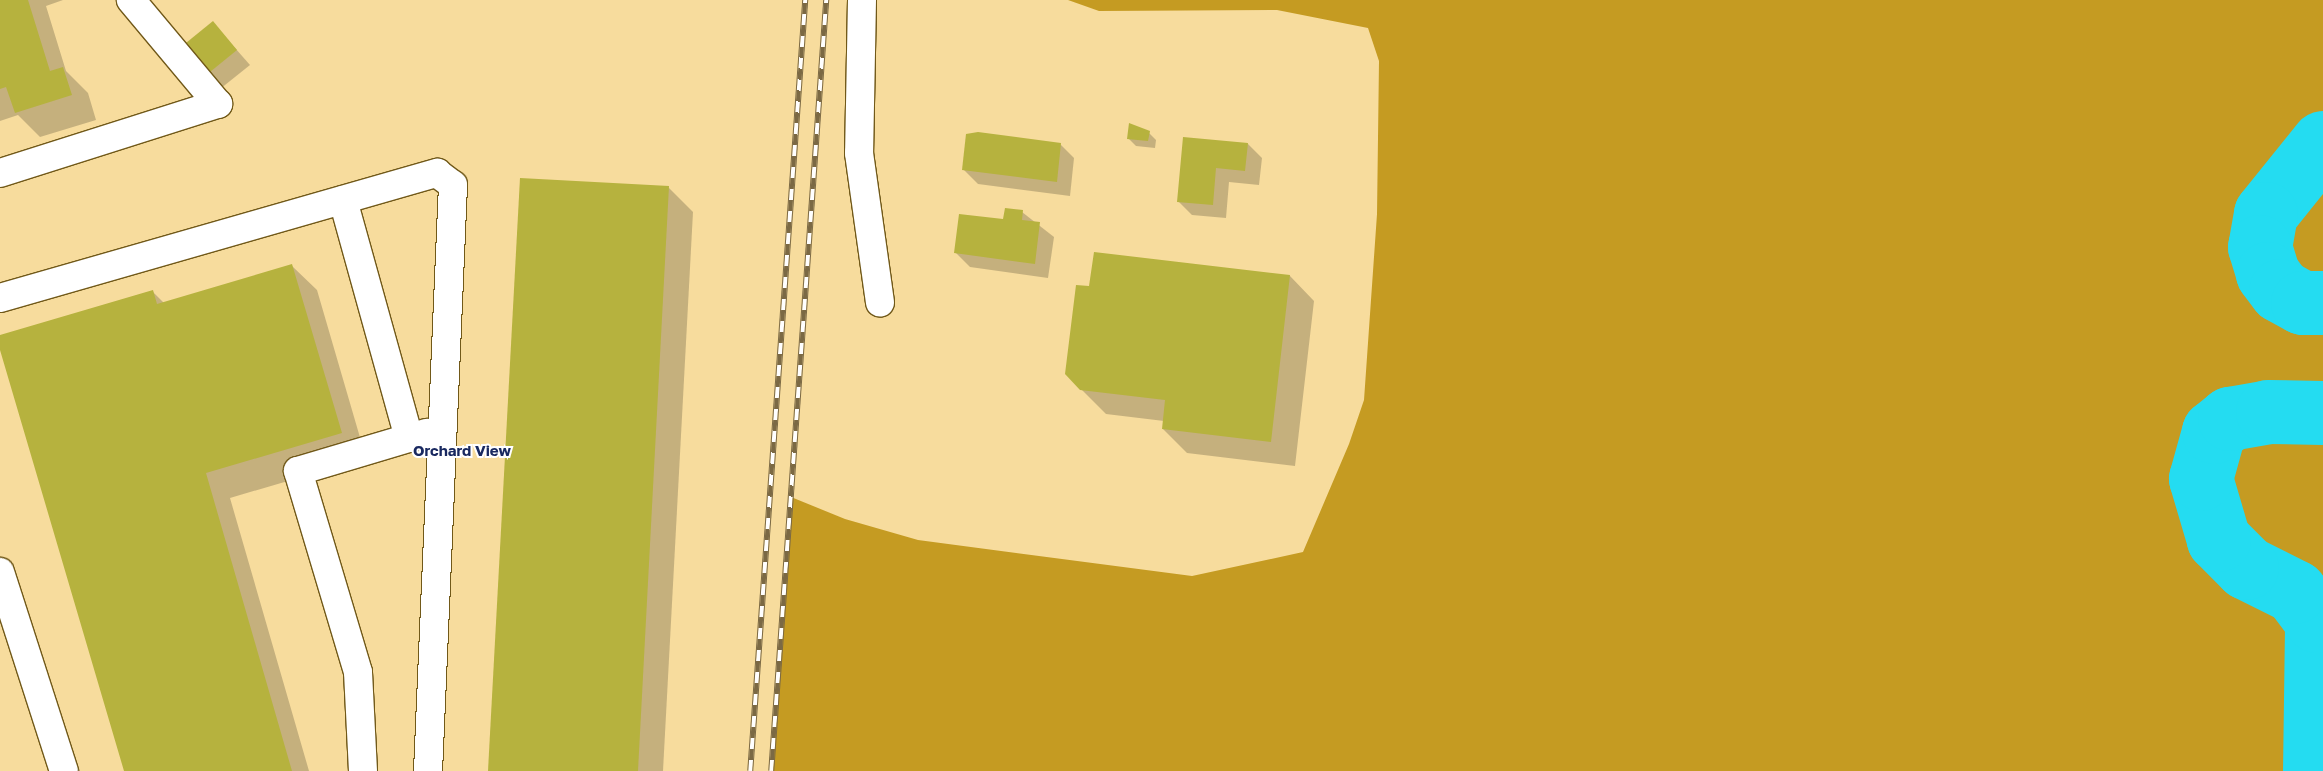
<!DOCTYPE html>
<style>
body{margin:0}
#map{position:relative;width:2323px;height:771px;overflow:hidden;background:#f7dc9d;font-family:"Golos Text",sans-serif}
div>[style]{position:absolute}
[style*='--x']{left:calc(var(--x)*1px);top:calc(var(--y)*1px);width:calc(var(--w)*1px);rotate:calc(var(--a)*1deg)}
.forest>*{inset:0;background:#c59b22}
.shadow>*{inset:0;background:#0003}
.river>*{height:64px;margin:-32px;padding:0 32px;transform-origin:32px;border-radius:32px;background:#24dcf1}
.building>*{inset:0;background:#b6b23e}
.roads{filter:drop-shadow(1px 0 #715919) drop-shadow(-1px 0 #715919) drop-shadow(0 1px #715919) drop-shadow(0 -1px #715919)}
.minor>*{height:28px;margin:-14px;padding:0 14px;transform-origin:14px;border-radius:14px;background:#fff}
.rail>*{height:5.5px;margin-top:-2.75px;transform-origin:0;background:repeating-linear-gradient(90deg,#fff 0 11px,#7b6944 0 22px);box-sizing:border-box;border-block:1px solid #7b6944}
span{translate:-50% -50%;white-space:nowrap;text-align:center;line-height:1.15;-webkit-text-stroke:4px #fff;paint-order:stroke}
.neighbourhood-label{font-size:15px;color:#192960;font-weight:700}
</style>
<div id="map">
<div class="forest">
<i style="clip-path:polygon(1068px 0,2323px 0,2323px 771px,771px 771px,791px 497px,845px 519px,918px 540px,1192px 576px,1303px 552px,1349px 444px,1364px 400px,1377px 214px,1379px 61px,1368px 28px,1277px 10px,1099px 11px)"></i>
</div>
<div class="shadow">
<i style="clip-path:polygon(0 0,63px 0,46px 6px,66px 71px,88px 93px,96px 120px,40px 137px,18px 115px,0 121px)"></i>
<i style="clip-path:polygon(213px 23px,250px 65px,220px 89px,183px 47px)"></i>
<i style="clip-path:polygon(1149px 133px,1156px 140px,1155px 148px,1136px 146px,1129px 139px)"></i>
<i style="clip-path:polygon(1184px 138px,1248px 144px,1262px 158px,1259px 185px,1229px 182px,1226px 218px,1192px 215px,1178px 201px)"></i>
<i style="clip-path:polygon(1060px 144px,1074px 158px,1070px 196px,978px 184px,964px 170px)"></i>
<i style="clip-path:polygon(668px 187px,693px 212px,663px 771px,490px 771px)"></i>
<i style="clip-path:polygon(1022px 212px,1054px 237px,1048px 278px,970px 267px,956px 253px)"></i>
<i style="clip-path:polygon(292px 266px,317px 290px,366px 458px,230px 498px,309px 771px,125px 771px,0 336px,152px 291px,164px 303px)"></i>
<i style="clip-path:polygon(1290px 276px,1314px 301px,1295px 466px,1187px 453px,1163px 429px,1164px 421px,1106px 414px,1081px 389px,1091px 287px)"></i>
</div>
<div class="river">
<i style="--x:2323;--y:143;--w:91;--a:128.8"></i>
<i style="--x:2266;--y:214;--w:34;--a:100"></i>
<i style="--x:2260;--y:247;--w:28;--a:73"></i>
<i style="--x:2268;--y:274;--w:21;--a:53"></i>
<i style="--x:2281;--y:291;--w:25;--a:29"></i>
<i style="--x:2303;--y:303;--w:20;--a:0"></i>
<i style="--x:2315;--y:771;--w:150;--a:-89.2"></i>
<i style="--x:2317;--y:621;--w:36;--a:-127"></i>
<i style="--x:2295;--y:592;--w:54;--a:-153.4"></i>
<i style="--x:2247;--y:568;--w:40;--a:-135"></i>
<i style="--x:2219;--y:540;--w:64;--a:-106.4"></i>
<i style="--x:2201;--y:479;--w:49;--a:-74.5"></i>
<i style="--x:2214;--y:432;--w:21;--a:-39"></i>
<i style="--x:2230;--y:419;--w:39;--a:-10"></i>
<i style="--x:2268;--y:412;--w:55;--a:1"></i>
</div>
<div class="building">
<i style="clip-path:polygon(0 0,28px 0,50px 71px,63px 67px,72px 95px,15px 113px,6px 87px,0 89px)"></i>
<i style="clip-path:polygon(213px 21px,237px 50px,205px 76px,181px 47px)"></i>
<i style="clip-path:polygon(1129px 123px,1150px 131px,1148px 141px,1127px 139px)"></i>
<i style="clip-path:polygon(978px 132px,1061px 143px,1057px 182px,962px 170px,966px 134px)"></i>
<i style="clip-path:polygon(1183px 137px,1248px 143px,1245px 171px,1216px 168px,1213px 205px,1177px 202px)"></i>
<i style="clip-path:polygon(520px 178px,669px 186px,638px 771px,488px 771px)"></i>
<i style="clip-path:polygon(1005px 208px,1023px 210px,1022px 220px,1040px 222px,1035px 264px,954px 253px,959px 214px,1003px 219px)"></i>
<i style="clip-path:polygon(1094px 252px,1290px 275px,1271px 442px,1162px 429px,1165px 400px,1080px 390px,1065px 374px,1076px 285px,1089px 286px)"></i>
<i style="clip-path:polygon(292px 264px,342px 433px,206px 473px,292px 771px,124px 771px,0 350px,0 335px,153px 290px,157px 304px)"></i>
</div>
<div class="roads">
<div class="minor">
<i style="--x:862;--y:0;--w:153;--a:91.1"></i>
<i style="--x:859;--y:153;--w:151;--a:82"></i>
<i style="--x:0;--y:173;--w:229;--a:-17.6"></i>
<i style="--x:218;--y:104;--w:136;--a:-129.9"></i>
<i style="--x:343;--y:200;--w:247;--a:74.5"></i>
<i style="--x:409;--y:438;--w:19;--a:-16"></i>
<i style="--x:0;--y:298;--w:455;--a:-16"></i>
<i style="--x:437;--y:173;--w:20;--a:37"></i>
<i style="--x:453;--y:185;--w:587;--a:92.44"></i>
<i style="--x:0;--y:572;--w:209;--a:72.2"></i>
<i style="--x:363;--y:771;--w:99;--a:-92.9"></i>
<i style="--x:358;--y:672;--w:210;--a:-106.6"></i>
<i style="--x:298;--y:471;--w:116;--a:-16.6"></i>
</div>
</div>
<div class="rail">
<i style="--x:750;--y:771;--w:773;--a:-85.92"></i>
<i style="--x:771;--y:771;--w:773;--a:-85.92"></i>
</div>
<div class="neighbourhood-label">
<span style="left:462px;top:451px">Orchard View</span>
</div>
</div>
